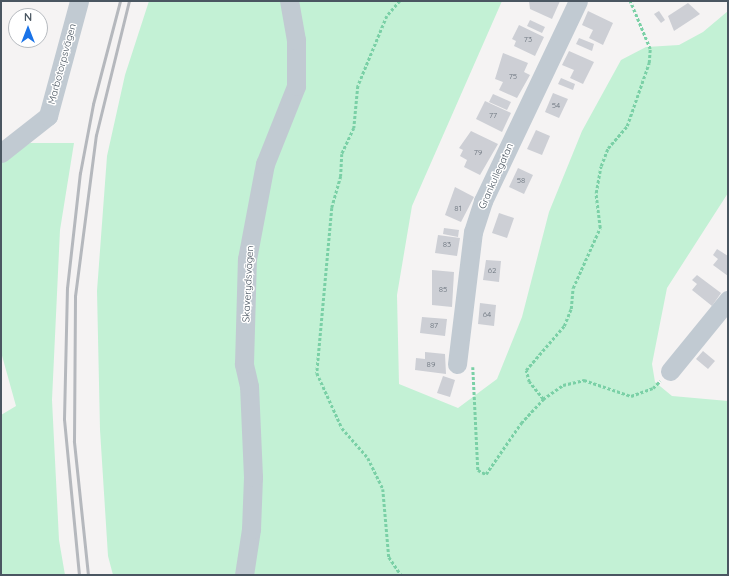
<!DOCTYPE html>
<meta charset="utf-8">
<style>
body{margin:0}
#map{position:relative;width:729px;height:576px;overflow:hidden;background:#f5f3f3;font-family:Quicksand,sans-serif}
div>[style]{position:absolute}
[style*='--x']{left:calc(var(--x)*1px);top:calc(var(--y)*1px);width:calc(var(--w)*1px);rotate:calc(var(--a)*1deg)}
.green>*{inset:0;background:#c3f1d5}
.building>*{inset:0;background:#cdcfd5}
.path>*{height:2.5px;margin-top:-1.25px;transform-origin:0;background:repeating-linear-gradient(90deg,#7ad0a6 0 3px,transparent 0 5px)}
.minor>*{height:19px;margin:-9.5px;padding:0 9.5px;transform-origin:9.5px;border-radius:9.5px;background:#c1cad2}
.rail>*{height:3px;margin:-1.5px;padding:0 1.5px;transform-origin:1.5px;border-radius:1.5px;background:#b5b8bd}
span{translate:-50% -50%;white-space:nowrap;text-align:center;line-height:1.15;-webkit-text-stroke:3px #fff;paint-order:stroke}
.number-label{font-size:8px;color:#6b747e}
.number-label span{-webkit-text-stroke-width:0}
.street-label{font-size:10px;color:#4a5661}
.frame{position:absolute;inset:0;border:2px solid #4a5661;pointer-events:none}
.north{position:absolute;left:8px;top:8px;width:40px;height:40px;box-sizing:border-box;background:#fff;border:1px solid #b7bbc0;border-radius:50%;rotate:0deg;font-size:11px;font-weight:700;line-height:16px;text-align:center;color:#4a5661}
.north::after{content:'';display:block;margin:auto;width:14px;height:18px;background:#1a73e8;clip-path:polygon(50% 0,100% 100%,50% 72%,0 100%)}
</style>
<div id="map">
<div class="green">
<i style="clip-path:polygon(149px 1px,502px 1px,412px 206px,397px 295px,399px 384px,458px 408px,497px 379px,522px 317px,549px 212px,582px 131px,621px 60px,646px 47px,679px 45px,703px 32px,728px 11px,728px 193px,667px 288px,652px 364px,655px 382px,672px 396px,728px 401px,728px 575px,113px 575px,108px 556px,100px 430px,97px 291px,107px 156px,125px 75px)"></i>
<i style="clip-path:polygon(30px 143px,74px 143px,60px 230px,52px 400px,59px 540px,65px 575px,1px 575px,1px 415px,16px 406px,1px 352px,1px 161px)"></i>
</div>
<div class="building">
<i style="clip-path:polygon(529px 1px,560px 1px,552px 19px,530px 9px)"></i>
<i style="clip-path:polygon(688px 3px,700px 14px,674px 31px,668px 16px)"></i>
<i style="clip-path:polygon(588px 11px,613px 23px,603px 45px,589px 38px,593px 30px,582px 25px)"></i>
<i style="clip-path:polygon(659px 11px,665px 20px,661px 23px,654px 14px)"></i>
<i style="clip-path:polygon(530px 20px,545px 27px,542px 33px,527px 26px)"></i>
<i style="clip-path:polygon(519px 25px,544px 37px,535px 56px,514px 46px,516px 41px,512px 39px)"></i>
<i style="clip-path:polygon(579px 38px,594px 44px,592px 51px,576px 44px)"></i>
<i style="clip-path:polygon(569px 51px,594px 62px,583px 84px,570px 78px,574px 70px,562px 65px)"></i>
<i style="clip-path:polygon(503px 53px,528px 63px,524px 72px,530px 75px,517px 98px,499px 90px,503px 82px,495px 79px)"></i>
<i style="clip-path:polygon(561px 78px,575px 84px,573px 90px,558px 84px)"></i>
<i style="clip-path:polygon(553px 93px,568px 99px,559px 118px,545px 112px)"></i>
<i style="clip-path:polygon(493px 94px,511px 102px,507px 110px,489px 102px)"></i>
<i style="clip-path:polygon(485px 101px,511px 113px,502px 132px,476px 119px)"></i>
<i style="clip-path:polygon(536px 130px,550px 136px,542px 155px,527px 149px)"></i>
<i style="clip-path:polygon(471px 131px,498px 144px,480px 175px,464px 167px,467px 160px,460px 156px,463px 150px,459px 148px)"></i>
<i style="clip-path:polygon(518px 168px,533px 175px,524px 194px,509px 187px)"></i>
<i style="clip-path:polygon(455px 187px,474px 197px,461px 222px,445px 215px)"></i>
<i style="clip-path:polygon(499px 213px,514px 218px,507px 238px,492px 233px)"></i>
<i style="clip-path:polygon(444px 228px,459px 230px,458px 237px,443px 234px)"></i>
<i style="clip-path:polygon(438px 235px,460px 238px,457px 256px,435px 253px)"></i>
<i style="clip-path:polygon(717px 249px,728px 256px,728px 276px,713px 265px,718px 259px,713px 255px)"></i>
<i style="clip-path:polygon(486px 260px,501px 261px,499px 282px,483px 280px)"></i>
<i style="clip-path:polygon(432px 270px,454px 272px,452px 307px,432px 305px)"></i>
<i style="clip-path:polygon(697px 275px,721px 293px,712px 306px,692px 290px,697px 284px,692px 280px)"></i>
<i style="clip-path:polygon(480px 303px,496px 305px,494px 326px,478px 324px)"></i>
<i style="clip-path:polygon(422px 317px,447px 319px,445px 336px,420px 333px)"></i>
<i style="clip-path:polygon(703px 351px,715px 361px,708px 369px,696px 359px)"></i>
<i style="clip-path:polygon(425px 352px,445px 354px,446px 374px,415px 370px,416px 358px,425px 359px)"></i>
<i style="clip-path:polygon(443px 376px,455px 380px,450px 397px,437px 393px)"></i>
</div>
<div class="path">
<i style="--x:400;--y:1;--w:20;--a:131"></i>
<i style="--x:387;--y:16;--w:76;--a:112.5"></i>
<i style="--x:358;--y:86;--w:42;--a:95.4"></i>
<i style="--x:354;--y:128;--w:29;--a:115"></i>
<i style="--x:342;--y:154;--w:22;--a:93"></i>
<i style="--x:341;--y:176;--w:33;--a:106"></i>
<i style="--x:332;--y:208;--w:166;--a:95.2"></i>
<i style="--x:317;--y:373;--w:60;--a:65.6"></i>
<i style="--x:342;--y:428;--w:40;--a:49"></i>
<i style="--x:368;--y:458;--w:34;--a:64"></i>
<i style="--x:383;--y:489;--w:68;--a:85"></i>
<i style="--x:389;--y:557;--w:22;--a:56"></i>
<i style="--x:473;--y:367;--w:103;--a:87.2"></i>
<i style="--x:478;--y:470;--w:9;--a:27"></i>
<i style="--x:486;--y:474;--w:62;--a:-55.5"></i>
<i style="--x:521;--y:423;--w:33;--a:-47"></i>
<i style="--x:543;--y:399;--w:24;--a:-35"></i>
<i style="--x:563;--y:385;--w:22;--a:-13"></i>
<i style="--x:584;--y:380;--w:50;--a:18.8"></i>
<i style="--x:631;--y:396;--w:23;--a:-20"></i>
<i style="--x:653;--y:388;--w:10;--a:-45"></i>
<i style="--x:543;--y:399;--w:22;--a:-129"></i>
<i style="--x:529;--y:382;--w:12;--a:-104"></i>
<i style="--x:526;--y:370;--w:58;--a:-49.2"></i>
<i style="--x:564;--y:326;--w:18;--a:-68"></i>
<i style="--x:571;--y:309;--w:21;--a:-85"></i>
<i style="--x:573;--y:288;--w:66;--a:-65.8"></i>
<i style="--x:600;--y:228;--w:35;--a:-97"></i>
<i style="--x:596;--y:193;--w:27;--a:-80"></i>
<i style="--x:601;--y:166;--w:19;--a:-69"></i>
<i style="--x:608;--y:148;--w:29;--a:-49"></i>
<i style="--x:627;--y:126;--w:67;--a:-70.8"></i>
<i style="--x:649;--y:63;--w:14;--a:-86"></i>
<i style="--x:650;--y:49;--w:52;--a:-112.6"></i>
</div>
<div class="minor">
<i style="--x:1;--y:153;--w:60;--a:-38.2"></i>
<i style="--x:48;--y:116;--w:119;--a:-74.9"></i>
<i style="--x:457;--y:364;--w:133;--a:-83.1"></i>
<i style="--x:473;--y:232;--w:33;--a:-72"></i>
<i style="--x:483;--y:201;--w:221;--a:-64.6"></i>
<i style="--x:670;--y:371;--w:92;--a:-50.8"></i>
<i style="--x:244;--y:575;--w:47;--a:-81.3"></i>
<i style="--x:251;--y:529;--w:52;--a:-87.8"></i>
<i style="--x:253;--y:477;--w:91;--a:-92.5"></i>
<i style="--x:249;--y:386;--w:23;--a:-103"></i>
<i style="--x:244;--y:364;--w:105;--a:-88.4"></i>
<i style="--x:247;--y:259;--w:97;--a:-79.3"></i>
<i style="--x:265;--y:164;--w:84;--a:-68.3"></i>
<i style="--x:296;--y:86;--w:46;--a:-90"></i>
<i style="--x:296;--y:40;--w:40;--a:-100"></i>
</div>
<div class="rail">
<i style="--x:79;--y:575;--w:157;--a:-95.5"></i>
<i style="--x:64;--y:419;--w:131;--a:-88.7"></i>
<i style="--x:67;--y:288;--w:116;--a:-83.6"></i>
<i style="--x:80;--y:173;--w:70;--a:-79.3"></i>
<i style="--x:93;--y:104;--w:106;--a:-75.3"></i>
<i style="--x:88;--y:575;--w:135;--a:-96"></i>
<i style="--x:74;--y:441;--w:145;--a:-89.6"></i>
<i style="--x:75;--y:296;--w:162;--a:-82.6"></i>
<i style="--x:96;--y:135;--w:138;--a:-76.2"></i>
</div>
<div class="number-label">
<span style="left:528px;top:40px">73</span>
<span style="left:513px;top:77px">75</span>
<span style="left:556px;top:106px">54</span>
<span style="left:493px;top:116px">77</span>
<span style="left:478px;top:153px">79</span>
<span style="left:521px;top:181px">58</span>
<span style="left:458px;top:209px">81</span>
<span style="left:447px;top:245px">83</span>
<span style="left:492px;top:271px">62</span>
<span style="left:443px;top:290px">85</span>
<span style="left:487px;top:315px">64</span>
<span style="left:434px;top:326px">87</span>
<span style="left:431px;top:365px">89</span>
</div>
<div class="street-label">
<span style="left:62px;top:64px;rotate:-75deg">Marbotorpsvägen</span>
<span style="left:496px;top:176px;rotate:-66deg">Grankullegatan</span>
<span style="left:248px;top:284px;rotate:-87deg">Skaverydsvägen</span>
</div>
<div class="frame"></div>
<div class="north">N</div>
</div>
